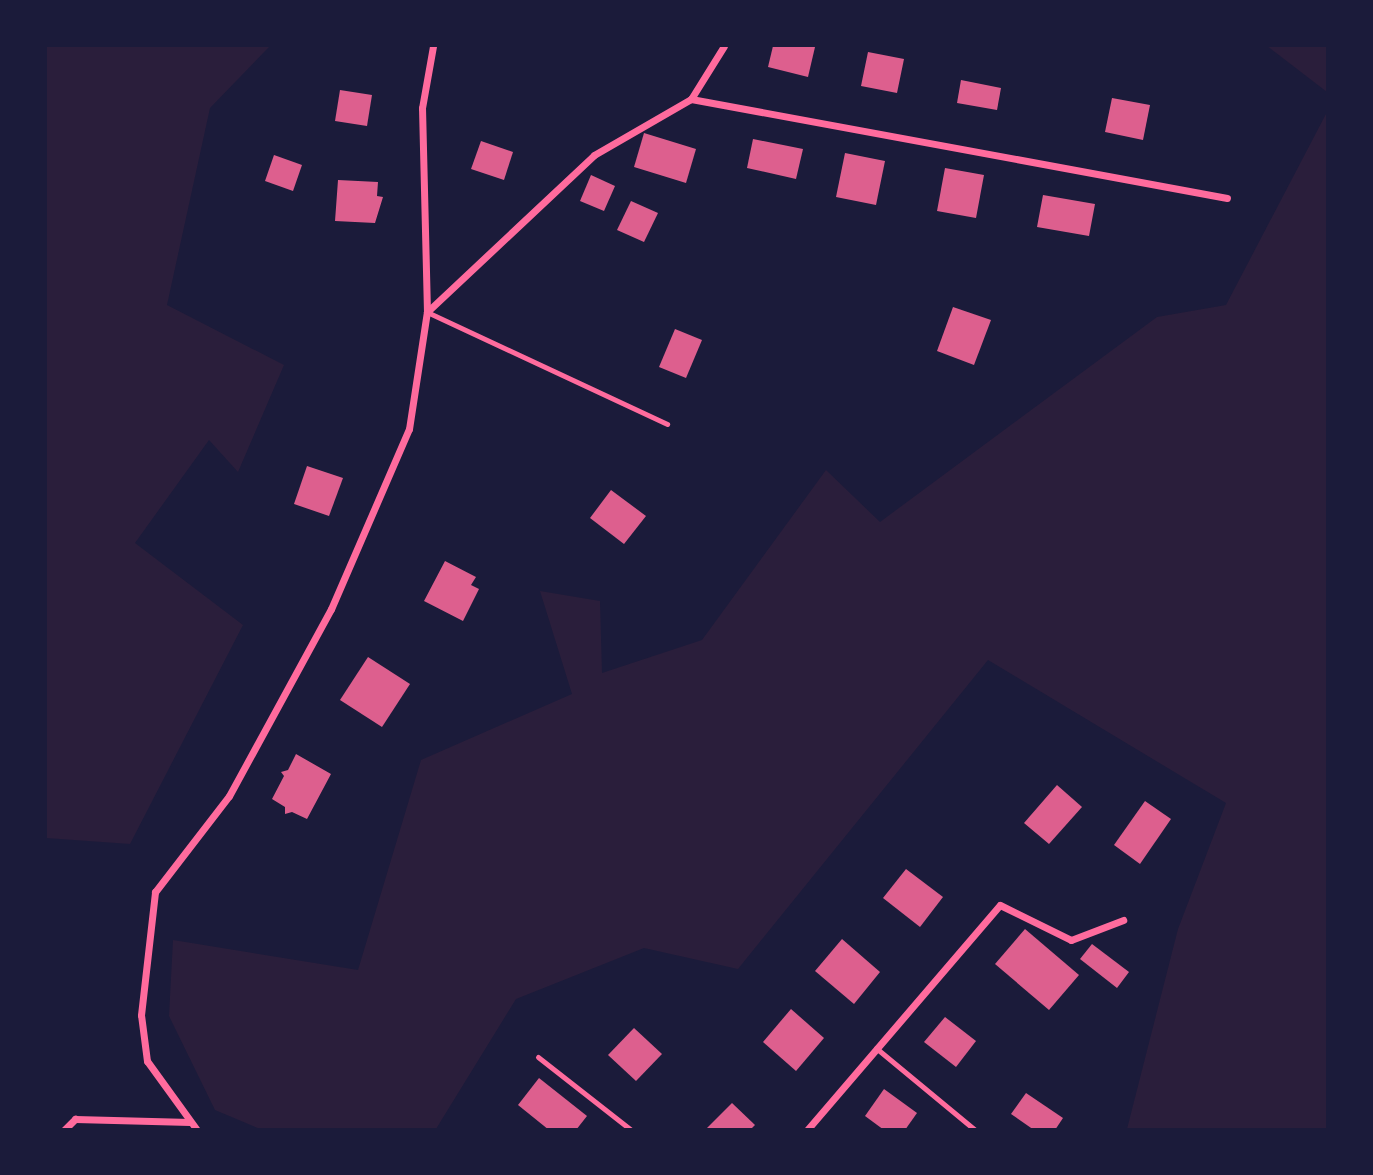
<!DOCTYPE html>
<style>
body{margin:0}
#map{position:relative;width:1373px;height:1175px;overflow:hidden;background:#1b1b3a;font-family:"PT Sans",sans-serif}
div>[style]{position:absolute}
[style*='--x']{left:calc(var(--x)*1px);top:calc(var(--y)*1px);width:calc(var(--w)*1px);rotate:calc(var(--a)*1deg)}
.green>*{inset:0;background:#2a1e3b}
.building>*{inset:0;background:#dd5f8e}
.service>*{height:5px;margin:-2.5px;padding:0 2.5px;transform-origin:2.5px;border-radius:2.5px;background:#ff6b9d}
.minor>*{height:7px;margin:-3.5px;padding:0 3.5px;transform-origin:3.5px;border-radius:3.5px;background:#ff6b9d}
span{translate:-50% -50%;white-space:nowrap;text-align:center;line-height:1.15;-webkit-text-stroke:7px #1b1b3a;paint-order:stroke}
.frame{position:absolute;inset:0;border:47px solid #1b1b3a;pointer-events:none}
</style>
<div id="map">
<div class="green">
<i style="clip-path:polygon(46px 46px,270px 46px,210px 108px,167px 305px,284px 365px,238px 472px,209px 440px,135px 543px,243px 625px,130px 844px,46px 838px)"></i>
<i style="clip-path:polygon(1267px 46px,1327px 46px,1327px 92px)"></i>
<i style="clip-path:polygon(1327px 112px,1327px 1129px,1127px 1129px,1178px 929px,1226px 803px,988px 660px,738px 969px,644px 948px,516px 999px,436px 1129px,260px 1129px,215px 1110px,169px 1016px,173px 940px,358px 970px,421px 760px,572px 694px,540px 591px,600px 601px,602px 673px,702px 640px,826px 470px,880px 522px,1157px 317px,1226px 305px)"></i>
</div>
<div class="building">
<i style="clip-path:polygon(773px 46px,815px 47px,808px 77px,768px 67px)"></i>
<i style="clip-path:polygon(868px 52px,904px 59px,897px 93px,861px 86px)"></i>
<i style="clip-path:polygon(961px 80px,1001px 88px,997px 110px,957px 103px)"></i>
<i style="clip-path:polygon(340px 90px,372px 95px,367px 126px,335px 121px)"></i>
<i style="clip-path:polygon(1112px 98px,1150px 105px,1143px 140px,1105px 132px)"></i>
<i style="clip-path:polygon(644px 133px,696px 149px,686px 183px,634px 167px)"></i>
<i style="clip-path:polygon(753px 139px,803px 149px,796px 179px,747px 168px)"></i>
<i style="clip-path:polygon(481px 141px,513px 152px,504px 180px,471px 169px)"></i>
<i style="clip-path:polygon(845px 153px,885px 161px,876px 205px,836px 197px)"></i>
<i style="clip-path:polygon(274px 155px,302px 165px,293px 191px,265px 181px)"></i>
<i style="clip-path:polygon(945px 168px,984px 175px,976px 218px,937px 211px)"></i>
<i style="clip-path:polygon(591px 175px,615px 186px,604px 211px,580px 201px)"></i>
<i style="clip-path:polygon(338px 180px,378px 182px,377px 196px,383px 197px,375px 223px,335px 221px)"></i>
<i style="clip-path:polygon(1043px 195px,1095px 204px,1089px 236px,1037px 227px)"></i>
<i style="clip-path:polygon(631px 201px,658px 213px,644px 242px,617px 230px)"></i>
<i style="clip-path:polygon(953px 307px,991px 320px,974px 365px,937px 351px)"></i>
<i style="clip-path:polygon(675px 329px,702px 340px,686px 378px,659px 367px)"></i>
<i style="clip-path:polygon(307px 466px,343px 478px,329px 516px,294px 504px)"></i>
<i style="clip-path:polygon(611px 490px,646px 516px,624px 544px,590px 518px)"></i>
<i style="clip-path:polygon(445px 561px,476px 577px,471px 585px,479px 589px,463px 621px,424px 601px)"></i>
<i style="clip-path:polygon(368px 657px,410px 684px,382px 727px,340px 700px)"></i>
<i style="clip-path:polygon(296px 754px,331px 774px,307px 819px,292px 812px,285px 814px,285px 807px,272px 799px,284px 776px,281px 772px,288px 770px)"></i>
<i style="clip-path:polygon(1057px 785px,1082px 807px,1049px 844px,1024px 823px)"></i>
<i style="clip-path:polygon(1145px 801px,1171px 819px,1140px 864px,1114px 845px)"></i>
<i style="clip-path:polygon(906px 869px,943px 897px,920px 927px,883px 898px)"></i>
<i style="clip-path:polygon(1025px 929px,1079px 975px,1049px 1010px,995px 964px)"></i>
<i style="clip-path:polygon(842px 939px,880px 972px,854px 1004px,815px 971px)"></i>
<i style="clip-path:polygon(1092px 944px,1129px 972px,1117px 988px,1080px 959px)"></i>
<i style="clip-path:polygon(791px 1009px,824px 1038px,796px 1071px,763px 1042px)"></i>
<i style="clip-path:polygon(945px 1017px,976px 1041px,956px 1067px,924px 1042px)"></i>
<i style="clip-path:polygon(634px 1028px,662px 1054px,636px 1081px,608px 1055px)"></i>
<i style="clip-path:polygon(539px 1078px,587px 1116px,576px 1130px,549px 1130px,518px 1105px)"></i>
<i style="clip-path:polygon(884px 1089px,917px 1113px,905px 1130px,884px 1130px,865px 1116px)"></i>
<i style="clip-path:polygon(1026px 1093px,1063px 1118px,1055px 1130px,1034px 1130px,1011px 1114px)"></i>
<i style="clip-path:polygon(732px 1103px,755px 1125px,750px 1130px,705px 1130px)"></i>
</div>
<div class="service">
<i style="--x:427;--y:312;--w:265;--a:25"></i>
<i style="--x:876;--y:1048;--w:129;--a:39.6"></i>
<i style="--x:538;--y:1057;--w:118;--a:38.1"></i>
</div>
<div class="minor">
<i style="--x:691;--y:99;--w:545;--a:10.46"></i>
<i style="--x:427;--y:312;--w:229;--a:-43.2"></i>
<i style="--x:594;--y:155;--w:112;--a:-30"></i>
<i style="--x:691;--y:99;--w:62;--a:-58.1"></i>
<i style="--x:64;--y:1130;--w:16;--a:-45"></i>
<i style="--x:75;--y:1119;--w:115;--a:1.5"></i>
<i style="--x:197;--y:1130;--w:85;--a:-125.9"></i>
<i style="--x:147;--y:1061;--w:46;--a:-97.4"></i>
<i style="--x:141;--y:1015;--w:124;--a:-83.5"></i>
<i style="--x:155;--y:892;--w:121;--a:-52.4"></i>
<i style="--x:229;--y:796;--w:213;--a:-61.4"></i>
<i style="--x:331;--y:609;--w:196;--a:-66.6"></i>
<i style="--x:409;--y:429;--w:118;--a:-81.3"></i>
<i style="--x:427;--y:312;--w:204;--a:-91.4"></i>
<i style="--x:422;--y:108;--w:63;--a:-79.9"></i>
<i style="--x:807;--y:1130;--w:296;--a:-49.4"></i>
<i style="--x:1000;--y:905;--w:79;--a:26.2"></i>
<i style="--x:1071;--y:940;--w:56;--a:-21"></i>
</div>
<div class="frame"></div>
</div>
